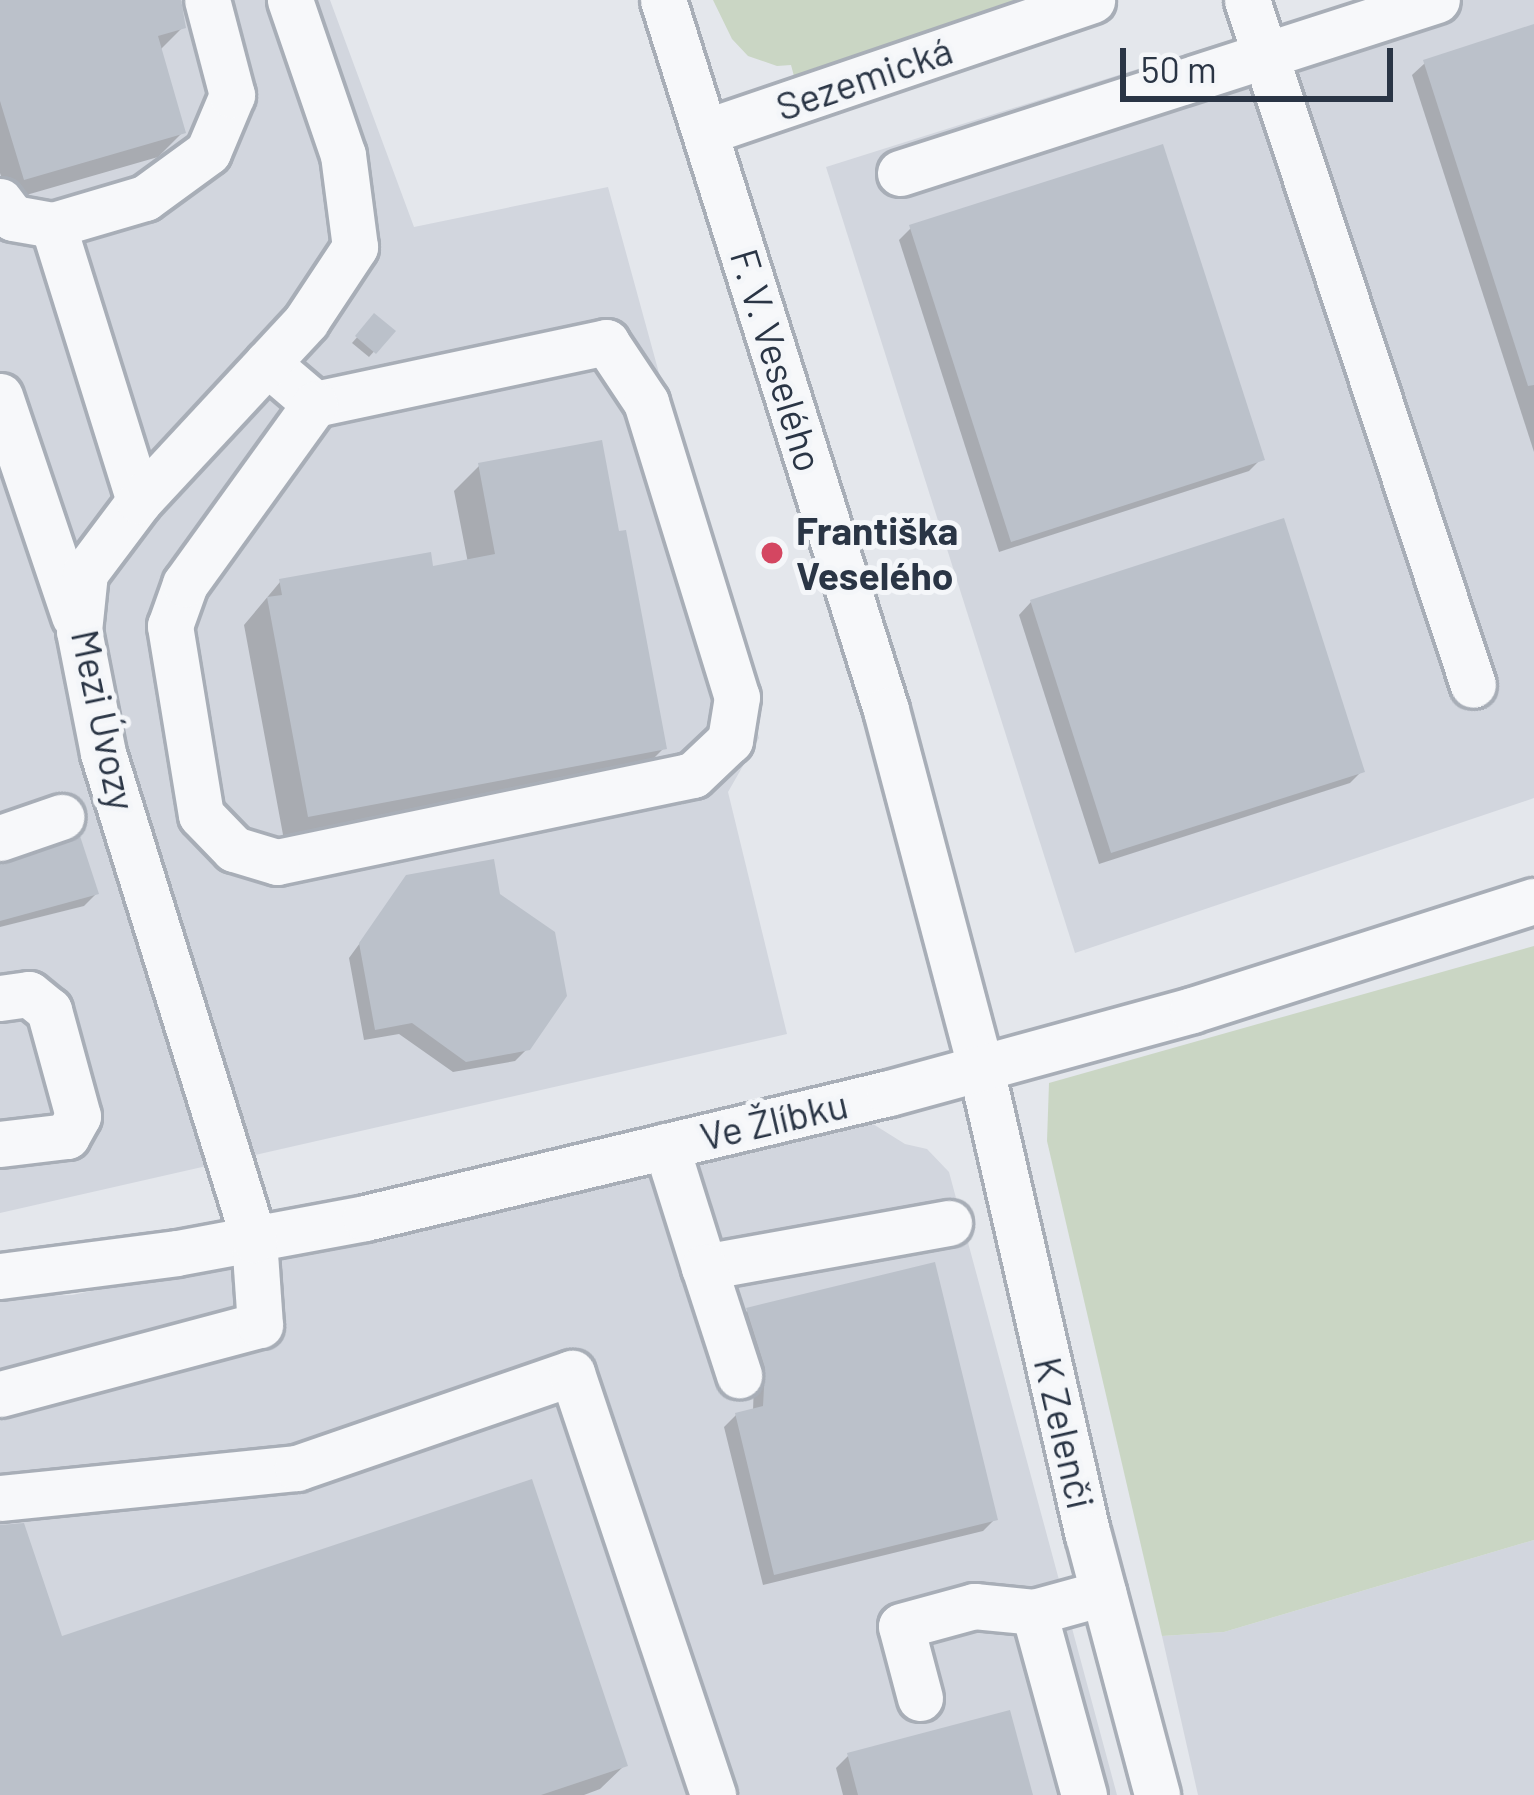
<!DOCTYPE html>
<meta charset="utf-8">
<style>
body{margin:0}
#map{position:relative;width:1534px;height:1795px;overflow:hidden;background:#e4e7ec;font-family:Barlow,sans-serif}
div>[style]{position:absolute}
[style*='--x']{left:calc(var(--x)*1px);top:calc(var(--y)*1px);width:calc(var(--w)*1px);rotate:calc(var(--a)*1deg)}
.built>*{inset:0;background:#d2d6de}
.green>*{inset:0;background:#cad6c4}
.shadow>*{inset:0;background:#0003}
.building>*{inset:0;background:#bbc1ca}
.roads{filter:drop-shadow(3px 0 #a8aeb7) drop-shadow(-3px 0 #a8aeb7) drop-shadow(0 3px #a8aeb7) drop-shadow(0 -3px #a8aeb7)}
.minor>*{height:45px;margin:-22.5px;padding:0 22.5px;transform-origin:22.5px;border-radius:22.5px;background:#f7f8fa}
.dots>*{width:33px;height:33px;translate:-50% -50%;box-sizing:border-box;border:6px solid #f4f6f9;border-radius:50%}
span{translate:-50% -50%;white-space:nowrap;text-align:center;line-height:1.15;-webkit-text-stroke:10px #f4f6f9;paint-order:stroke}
.street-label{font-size:39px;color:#2a3545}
.poi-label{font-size:39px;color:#2a3545;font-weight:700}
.left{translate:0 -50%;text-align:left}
.scale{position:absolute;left:1120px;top:48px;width:273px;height:54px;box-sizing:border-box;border:6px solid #2a3545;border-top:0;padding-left:15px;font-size:36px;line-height:42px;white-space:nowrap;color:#2a3545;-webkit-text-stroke:9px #f4f6f9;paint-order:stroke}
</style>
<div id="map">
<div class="built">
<i style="clip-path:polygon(0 0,330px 0,414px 227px,608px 187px,759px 738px,728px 792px,787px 1034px,0 1213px)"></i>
<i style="clip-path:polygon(1357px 0,1534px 0,1534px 798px,1075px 953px,826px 167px)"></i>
<i style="clip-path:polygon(873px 1124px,905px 1144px,927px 1149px,949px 1172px,1117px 1795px,0 1795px,0 1297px,72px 1295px,672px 1172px)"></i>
<i style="clip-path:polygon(1534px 1540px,1534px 1795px,1198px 1795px,1162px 1636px,1224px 1632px)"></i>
</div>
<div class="green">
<i style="clip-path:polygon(713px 0,1028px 0,795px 80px,791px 65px,777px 66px,748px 56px,732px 39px)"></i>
<i style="clip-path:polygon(1534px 946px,1534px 1540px,1224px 1632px,1162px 1636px,1047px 1141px,1049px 1083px)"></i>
</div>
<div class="shadow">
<i style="clip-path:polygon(0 0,179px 0,183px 27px,159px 51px,183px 132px,158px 157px,9px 200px,0 173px)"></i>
<i style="clip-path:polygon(1534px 27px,1534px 452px,1412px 75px,1425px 63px)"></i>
<i style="clip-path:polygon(911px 228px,1261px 459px,1249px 471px,999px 552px,899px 240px)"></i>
<i style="clip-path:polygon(375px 317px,392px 331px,369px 357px,352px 343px)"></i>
<i style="clip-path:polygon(479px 466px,664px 748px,639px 773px,284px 840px,244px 625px,280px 582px,468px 563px,454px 491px)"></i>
<i style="clip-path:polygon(1031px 602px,1362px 771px,1350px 783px,1099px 864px,1019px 615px)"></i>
<i style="clip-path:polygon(0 867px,96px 894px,84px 906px,0 927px)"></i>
<i style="clip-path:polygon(408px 877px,528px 1048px,515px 1061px,453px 1072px,399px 1034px,364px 1040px,349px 958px)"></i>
<i style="clip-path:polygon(747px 1311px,995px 1519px,983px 1531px,763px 1585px,724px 1427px,736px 1415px,753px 1411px,754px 1381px,735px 1323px)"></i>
<i style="clip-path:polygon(0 1527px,60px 1640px,625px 1765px,600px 1789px,584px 1795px,0 1795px)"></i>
<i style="clip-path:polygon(848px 1756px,1030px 1795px,843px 1795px,836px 1768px)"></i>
</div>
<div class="building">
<i style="clip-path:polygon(0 0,181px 0,186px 28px,158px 36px,186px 133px,24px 180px,0 101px)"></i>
<i style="clip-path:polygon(1534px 24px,1534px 385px,1528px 386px,1423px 60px)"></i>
<i style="clip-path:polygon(1163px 144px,1265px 460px,1011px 542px,909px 225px)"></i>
<i style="clip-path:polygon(374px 313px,396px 331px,376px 354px,355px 336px)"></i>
<i style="clip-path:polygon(602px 440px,619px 531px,626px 530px,667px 749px,308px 817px,267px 597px,282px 595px,279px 579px,431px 552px,433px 566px,495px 554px,478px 463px)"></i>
<i style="clip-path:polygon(1284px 518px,1365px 772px,1111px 853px,1030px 600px)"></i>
<i style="clip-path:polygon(80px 836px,99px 894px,0 921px,0 864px)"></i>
<i style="clip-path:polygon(494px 859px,500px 894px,555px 932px,567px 996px,530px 1050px,466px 1062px,412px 1023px,375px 1030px,359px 943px,406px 875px)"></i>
<i style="clip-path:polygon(935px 1262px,998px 1520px,774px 1575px,735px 1413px,763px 1406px,765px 1368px,746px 1308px)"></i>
<i style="clip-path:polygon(532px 1479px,628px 1766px,541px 1795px,0 1795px,0 1525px,24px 1523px,62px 1636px)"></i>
<i style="clip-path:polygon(1010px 1710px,1033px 1795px,858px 1795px,847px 1753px)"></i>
</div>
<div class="roads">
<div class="minor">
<i style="--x:663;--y:0;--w:744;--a:72.56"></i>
<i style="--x:886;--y:710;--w:371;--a:75.2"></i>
<i style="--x:981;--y:1069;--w:478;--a:77.1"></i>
<i style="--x:1088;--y:1535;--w:269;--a:75.1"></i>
<i style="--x:1247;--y:0;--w:721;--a:71.74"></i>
<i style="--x:705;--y:132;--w:409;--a:-18.8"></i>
<i style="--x:900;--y:173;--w:564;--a:-17.86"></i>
<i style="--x:0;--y:201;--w:21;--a:53"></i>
<i style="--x:13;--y:218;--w:41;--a:9.9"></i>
<i style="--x:53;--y:225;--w:96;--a:-16.4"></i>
<i style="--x:145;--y:198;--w:78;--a:-36.1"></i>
<i style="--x:208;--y:152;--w:62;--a:-67.2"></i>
<i style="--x:232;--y:95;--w:98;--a:-104.7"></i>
<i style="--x:53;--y:225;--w:289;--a:72.7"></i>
<i style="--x:267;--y:363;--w:63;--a:40.5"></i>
<i style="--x:315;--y:404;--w:298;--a:-12"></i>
<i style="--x:606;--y:342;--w:72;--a:56.3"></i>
<i style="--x:646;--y:402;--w:309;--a:72.9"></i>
<i style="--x:737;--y:697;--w:44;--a:99.2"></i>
<i style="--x:730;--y:740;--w:51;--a:136.6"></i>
<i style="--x:693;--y:775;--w:425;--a:168.2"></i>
<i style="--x:277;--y:862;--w:45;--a:-163.2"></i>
<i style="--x:234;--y:849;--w:47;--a:-134.1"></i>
<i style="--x:201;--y:815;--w:192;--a:-99.3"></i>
<i style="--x:170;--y:626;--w:45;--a:-70.3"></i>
<i style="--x:185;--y:584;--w:222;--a:-54.2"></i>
<i style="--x:0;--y:396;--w:232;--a:71.4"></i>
<i style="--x:0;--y:838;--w:65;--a:-19"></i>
<i style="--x:0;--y:998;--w:29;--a:-8"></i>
<i style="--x:29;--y:994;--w:26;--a:39"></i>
<i style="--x:49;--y:1010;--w:110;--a:74.7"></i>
<i style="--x:78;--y:1116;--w:23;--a:119"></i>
<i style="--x:67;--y:1136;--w:67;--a:173.2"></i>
<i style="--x:666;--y:1146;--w:127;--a:72.6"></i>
<i style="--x:704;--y:1267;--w:249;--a:-10.2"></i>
<i style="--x:704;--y:1267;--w:114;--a:72"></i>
<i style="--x:0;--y:1276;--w:178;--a:-7.4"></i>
<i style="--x:177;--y:1253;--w:191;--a:-10.5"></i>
<i style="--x:365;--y:1218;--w:539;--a:-13.42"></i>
<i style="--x:889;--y:1093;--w:314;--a:-15.3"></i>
<i style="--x:1192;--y:1010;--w:359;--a:-17.7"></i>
<i style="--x:0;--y:1394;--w:269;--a:-14.9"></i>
<i style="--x:260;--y:1325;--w:85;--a:-94"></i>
<i style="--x:254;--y:1240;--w:510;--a:-107.23"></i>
<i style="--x:103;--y:753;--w:124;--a:-101.1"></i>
<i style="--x:79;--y:631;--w:58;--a:-84.1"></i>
<i style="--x:85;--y:573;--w:90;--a:-53.1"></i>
<i style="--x:139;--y:501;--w:246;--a:-47.1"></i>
<i style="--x:306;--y:321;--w:89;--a:-56.5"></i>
<i style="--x:355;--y:247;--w:93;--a:-97.4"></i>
<i style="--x:343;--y:155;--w:164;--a:-108.9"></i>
<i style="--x:0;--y:1498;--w:299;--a:-5.8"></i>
<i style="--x:297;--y:1468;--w:291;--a:-19.1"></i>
<i style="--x:572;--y:1373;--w:445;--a:71.5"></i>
<i style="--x:920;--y:1698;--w:74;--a:-104.8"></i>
<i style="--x:901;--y:1626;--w:76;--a:-15.3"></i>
<i style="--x:974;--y:1606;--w:60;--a:5.7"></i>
<i style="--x:1084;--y:1795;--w:190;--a:-105.3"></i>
<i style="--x:1034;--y:1612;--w:72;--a:-15.4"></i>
</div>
</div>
<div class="dots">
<i style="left:772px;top:553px;background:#d44661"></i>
</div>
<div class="street-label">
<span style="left:864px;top:78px;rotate:-19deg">Sezemická</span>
<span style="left:777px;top:360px;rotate:73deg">F. V. Veselého</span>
<span style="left:104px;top:720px;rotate:78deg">Mezi Úvozy</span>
<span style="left:774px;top:1120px;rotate:-13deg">Ve Žlíbku</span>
<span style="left:1065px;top:1433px;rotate:77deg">K Zelenči</span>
</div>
<div class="poi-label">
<span class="left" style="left:796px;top:553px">Františka<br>Veselého</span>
</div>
<div class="scale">50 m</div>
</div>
